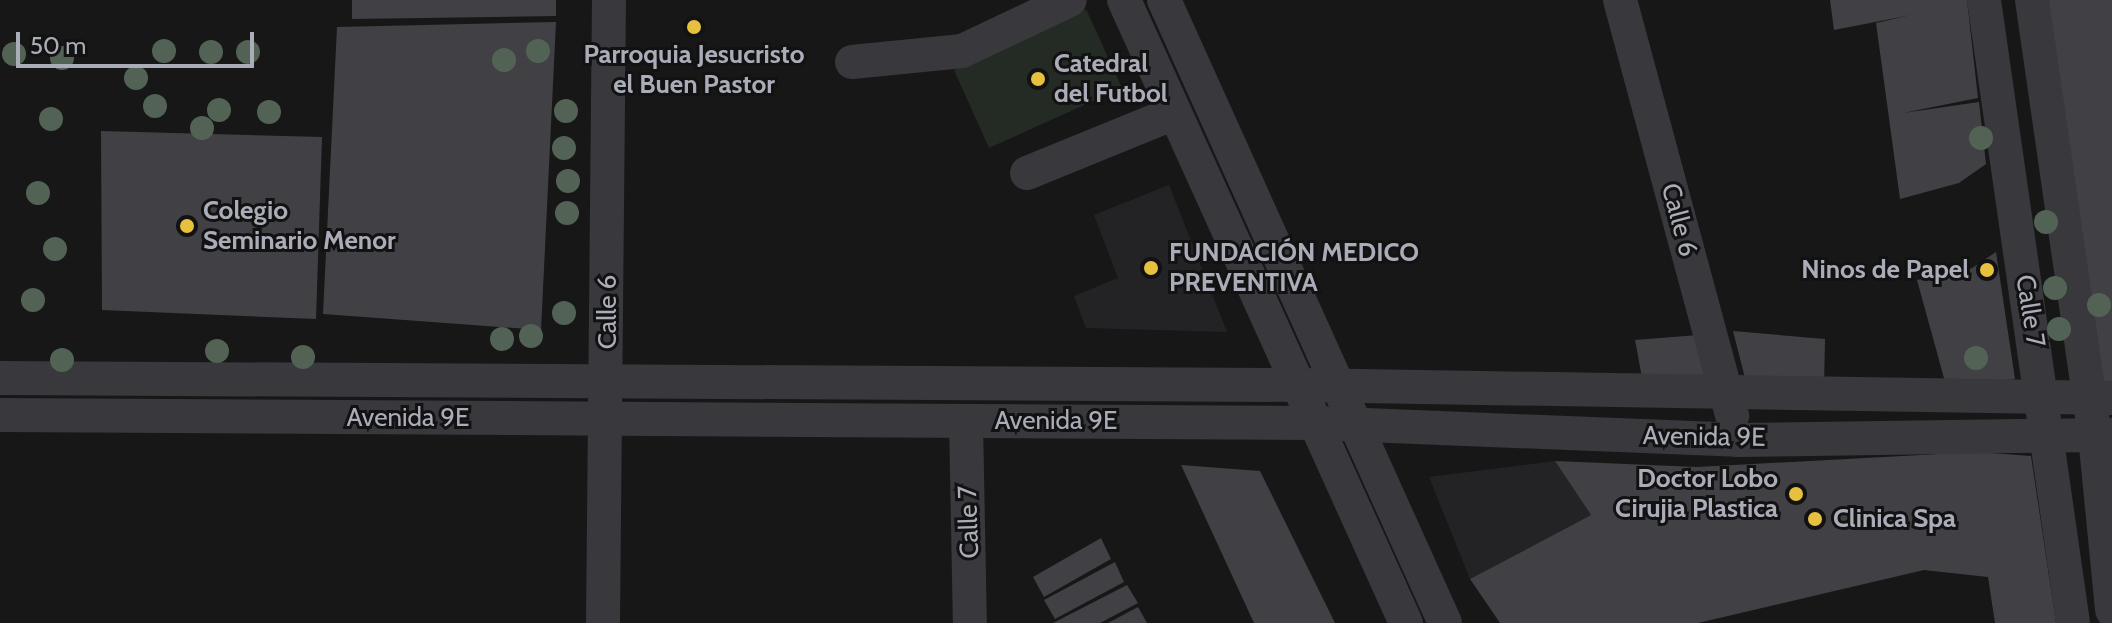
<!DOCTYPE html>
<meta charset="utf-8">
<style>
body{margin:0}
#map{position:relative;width:2112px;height:623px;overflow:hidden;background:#171718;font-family:Cabin,sans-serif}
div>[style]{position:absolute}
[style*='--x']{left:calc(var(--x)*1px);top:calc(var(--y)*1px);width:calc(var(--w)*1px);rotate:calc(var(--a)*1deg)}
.built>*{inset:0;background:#232325}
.green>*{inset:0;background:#232b24}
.building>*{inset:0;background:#414145}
.minor>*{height:34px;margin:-17px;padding:0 17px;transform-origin:17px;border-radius:17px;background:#38383d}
.trees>*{width:24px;height:24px;margin:-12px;border-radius:50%;background:#526355}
.dots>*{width:22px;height:22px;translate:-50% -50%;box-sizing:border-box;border:4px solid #121213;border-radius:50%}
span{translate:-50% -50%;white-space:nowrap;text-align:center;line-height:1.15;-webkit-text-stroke:6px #121213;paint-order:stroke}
.poi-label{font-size:26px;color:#aaacb8;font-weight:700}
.left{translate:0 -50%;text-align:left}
.right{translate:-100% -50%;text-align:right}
.street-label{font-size:26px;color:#aaacb8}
.scale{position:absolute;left:16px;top:32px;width:238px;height:36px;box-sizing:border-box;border:4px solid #aaacb8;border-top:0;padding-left:10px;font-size:24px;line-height:28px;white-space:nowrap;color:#aaacb8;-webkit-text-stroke:6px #121213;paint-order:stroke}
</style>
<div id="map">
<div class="built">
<i style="clip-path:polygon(1169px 185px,1227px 332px,1086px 328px,1074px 296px,1118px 278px,1094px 215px)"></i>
<i style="clip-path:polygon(1555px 461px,1591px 515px,1470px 579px,1429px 477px)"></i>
</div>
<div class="green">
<i style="clip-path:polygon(1086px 9px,1122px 88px,989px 148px,954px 70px)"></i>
</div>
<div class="building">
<i style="clip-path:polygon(352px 0,556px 0,556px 16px,352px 19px)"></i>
<i style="clip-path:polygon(1830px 0,1967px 0,1978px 98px,1903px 113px,1979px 102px,1986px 164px,1959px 183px,1900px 199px,1876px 23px,1911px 15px,1834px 30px)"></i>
<i style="clip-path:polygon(2047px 0,2112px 0,2112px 384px,2086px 387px)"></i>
<i style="clip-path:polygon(556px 22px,541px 330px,323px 314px,337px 27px)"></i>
<i style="clip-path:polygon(101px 131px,322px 137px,316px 319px,102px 310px)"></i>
<i style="clip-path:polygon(1996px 252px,2015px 379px,1947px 389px,1917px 280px,1972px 268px)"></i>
<i style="clip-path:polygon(1733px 331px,1825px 339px,1824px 387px,1747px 386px)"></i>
<i style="clip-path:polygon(1711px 334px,1723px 383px,1643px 383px,1635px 340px)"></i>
<i style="clip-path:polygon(1976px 452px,2031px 456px,2056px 623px,1995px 623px,1988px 577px,1924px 570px,1698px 623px,1500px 623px,1470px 579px,1591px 515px,1555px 461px,1697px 467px)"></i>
<i style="clip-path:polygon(1181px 465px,1260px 471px,1335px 623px,1254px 623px)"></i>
<i style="clip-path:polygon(1101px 538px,1111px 559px,1044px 597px,1033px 577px)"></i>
<i style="clip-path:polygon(1115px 562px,1124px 582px,1055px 619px,1044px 600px)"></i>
<i style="clip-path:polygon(1127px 585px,1138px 603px,1100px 623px,1053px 623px)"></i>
<i style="clip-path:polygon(1138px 607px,1147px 623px,1108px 623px)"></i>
</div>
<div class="minor">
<i style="--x:1124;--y:0;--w:684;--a:65.65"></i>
<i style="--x:1164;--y:0;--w:683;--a:65.72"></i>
<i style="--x:1620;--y:0;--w:431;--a:74.9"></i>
<i style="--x:1984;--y:0;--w:629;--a:81.87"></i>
<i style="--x:2032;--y:0;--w:441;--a:81.8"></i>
<i style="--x:2095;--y:436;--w:175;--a:84.4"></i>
<i style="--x:852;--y:62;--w:111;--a:-5.7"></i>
<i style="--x:962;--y:51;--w:119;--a:-25.3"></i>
<i style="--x:1027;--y:173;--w:159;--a:-22.2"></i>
<i style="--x:0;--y:378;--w:1300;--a:0.31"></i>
<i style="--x:1300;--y:385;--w:812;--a:0.92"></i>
<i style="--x:0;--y:415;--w:1317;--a:0.35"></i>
<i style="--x:1317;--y:423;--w:420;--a:2.3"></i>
<i style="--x:1737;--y:440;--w:375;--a:-0.8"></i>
<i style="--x:966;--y:421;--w:202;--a:88.9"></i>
<i style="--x:603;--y:623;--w:623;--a:-89.45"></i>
</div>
<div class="trees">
<i style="left:164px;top:51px"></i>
<i style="left:538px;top:51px"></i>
<i style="left:211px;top:52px"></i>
<i style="left:248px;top:52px"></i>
<i style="left:14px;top:54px"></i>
<i style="left:62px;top:58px"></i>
<i style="left:504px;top:60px"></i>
<i style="left:136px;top:78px"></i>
<i style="left:155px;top:106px"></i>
<i style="left:219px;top:110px"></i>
<i style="left:566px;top:111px"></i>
<i style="left:269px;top:112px"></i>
<i style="left:51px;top:119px"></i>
<i style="left:202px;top:128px"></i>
<i style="left:1981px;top:138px"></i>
<i style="left:564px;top:148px"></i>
<i style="left:568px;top:181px"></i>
<i style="left:38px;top:193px"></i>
<i style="left:567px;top:213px"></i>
<i style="left:2046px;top:222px"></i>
<i style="left:55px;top:249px"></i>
<i style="left:2055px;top:288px"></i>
<i style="left:33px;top:300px"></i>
<i style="left:2099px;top:305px"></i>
<i style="left:564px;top:313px"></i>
<i style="left:2059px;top:329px"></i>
<i style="left:531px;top:336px"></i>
<i style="left:502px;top:339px"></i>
<i style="left:217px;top:351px"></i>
<i style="left:303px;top:357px"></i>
<i style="left:1976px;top:358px"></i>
<i style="left:62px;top:360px"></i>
</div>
<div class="dots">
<i style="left:694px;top:27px;background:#e7c040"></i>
<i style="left:1038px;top:79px;background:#e7c040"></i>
<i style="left:187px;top:226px;background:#e7c040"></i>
<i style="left:1151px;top:268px;background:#e7c040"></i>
<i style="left:1987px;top:270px;background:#e7c040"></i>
<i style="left:1796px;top:494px;background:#e7c040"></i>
<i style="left:1815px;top:519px;background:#e7c040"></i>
</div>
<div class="poi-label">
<span style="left:694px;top:70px">Parroquia Jesucristo<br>el Buen Pastor</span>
<span class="left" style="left:1054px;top:79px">Catedral<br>del Futbol</span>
<span class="left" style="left:203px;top:226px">Colegio<br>Seminario Menor</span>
<span class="left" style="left:1169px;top:268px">FUNDACIÓN MEDICO<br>PREVENTIVA</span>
<span class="right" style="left:1969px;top:270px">Ninos de Papel</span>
<span class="right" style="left:1778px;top:494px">Doctor Lobo<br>Cirujia Plastica</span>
<span class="left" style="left:1833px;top:519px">Clinica Spa</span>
</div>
<div class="street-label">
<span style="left:1679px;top:220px;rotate:75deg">Calle 6</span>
<span style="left:2030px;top:311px;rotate:81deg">Calle 7</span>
<span style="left:608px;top:312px;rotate:-90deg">Calle 6</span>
<span style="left:408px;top:418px">Avenida 9E</span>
<span style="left:1056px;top:421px">Avenida 9E</span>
<span style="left:1704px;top:437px;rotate:1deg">Avenida 9E</span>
<span style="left:969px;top:522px;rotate:-92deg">Calle 7</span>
</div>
<div class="scale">50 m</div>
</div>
